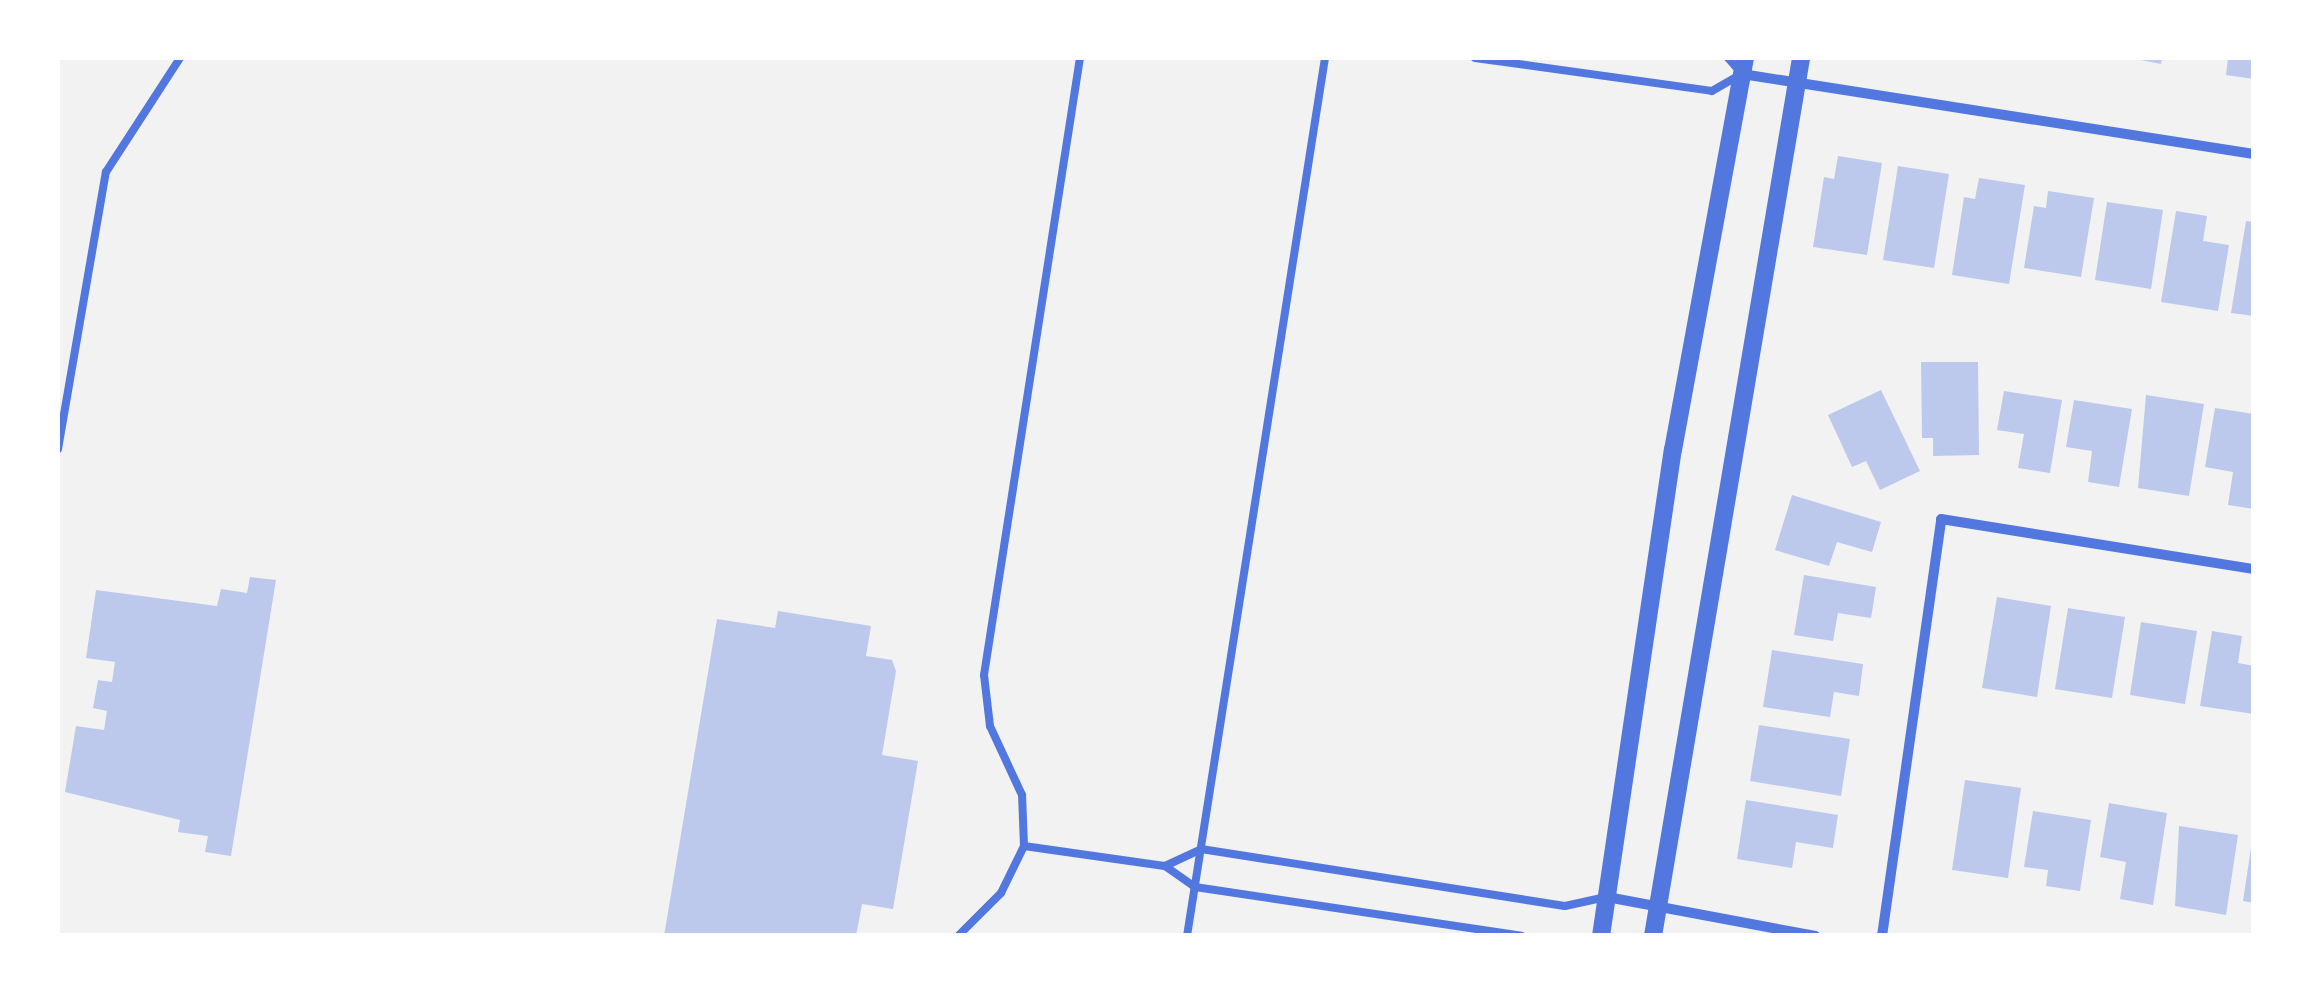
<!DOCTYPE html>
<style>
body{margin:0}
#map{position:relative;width:2311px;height:993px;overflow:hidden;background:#f2f2f2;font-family:Lato,sans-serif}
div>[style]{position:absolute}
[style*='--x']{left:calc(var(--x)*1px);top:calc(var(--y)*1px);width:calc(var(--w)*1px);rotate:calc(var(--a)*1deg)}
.building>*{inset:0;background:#bdc9ec}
.service>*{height:8px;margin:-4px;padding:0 4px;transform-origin:4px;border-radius:4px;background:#5277de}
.minor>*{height:10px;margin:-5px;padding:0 5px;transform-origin:5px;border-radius:5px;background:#5277de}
.tertiary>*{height:18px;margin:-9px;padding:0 9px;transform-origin:9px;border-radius:9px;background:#5277de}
span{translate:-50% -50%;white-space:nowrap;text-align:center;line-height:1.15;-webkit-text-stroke:8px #fff;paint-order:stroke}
.frame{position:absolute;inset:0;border:60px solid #fff;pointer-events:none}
</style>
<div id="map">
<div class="building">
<i style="clip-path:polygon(2131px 58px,2162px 58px,2161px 64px)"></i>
<i style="clip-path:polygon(2228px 58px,2254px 58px,2254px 79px,2226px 75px)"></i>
<i style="clip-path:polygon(1838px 156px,1882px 163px,1867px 255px,1813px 247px,1824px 177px,1834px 179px)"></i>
<i style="clip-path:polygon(1898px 166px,1949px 174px,1934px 268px,1883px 260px)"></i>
<i style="clip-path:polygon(1979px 178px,2025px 185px,2009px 284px,1952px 275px,1964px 197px,1975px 199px)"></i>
<i style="clip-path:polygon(2048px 191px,2094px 198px,2081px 277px,2024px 268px,2034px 206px,2046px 208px)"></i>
<i style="clip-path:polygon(2107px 202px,2163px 210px,2151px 289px,2095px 280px)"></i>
<i style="clip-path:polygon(2176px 211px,2207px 216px,2203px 241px,2229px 245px,2218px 311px,2161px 302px)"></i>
<i style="clip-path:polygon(2246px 221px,2254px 222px,2254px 316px,2231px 313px)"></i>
<i style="clip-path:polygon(1921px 362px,1978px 362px,1979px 455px,1933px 456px,1933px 438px,1922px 438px)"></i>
<i style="clip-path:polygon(1881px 390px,1920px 471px,1880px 490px,1866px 461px,1852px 467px,1828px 415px)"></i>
<i style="clip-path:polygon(2004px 391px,2062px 400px,2050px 473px,2018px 468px,2024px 434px,1997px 430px)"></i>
<i style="clip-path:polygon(2146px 395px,2204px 404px,2189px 496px,2138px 488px)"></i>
<i style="clip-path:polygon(2074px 400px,2132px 409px,2119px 487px,2088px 482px,2092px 451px,2066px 447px)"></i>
<i style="clip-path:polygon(2215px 408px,2254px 414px,2254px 509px,2228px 505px,2233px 472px,2205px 467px)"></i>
<i style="clip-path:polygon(1792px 495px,1881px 522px,1872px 552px,1837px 542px,1829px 566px,1775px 550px)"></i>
<i style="clip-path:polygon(1804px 575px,1876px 587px,1871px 618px,1838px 613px,1833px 641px,1794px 635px)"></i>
<i style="clip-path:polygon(250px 577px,276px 580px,231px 856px,205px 852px,208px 836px,178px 832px,180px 820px,65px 792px,76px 726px,104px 730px,107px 711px,93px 708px,98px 680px,112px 682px,115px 662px,86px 658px,96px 590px,217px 606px,221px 589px,247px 593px)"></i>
<i style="clip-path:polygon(1997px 597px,2051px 606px,2037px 697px,1982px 688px)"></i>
<i style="clip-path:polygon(2068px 608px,2125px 617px,2112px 698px,2055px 689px)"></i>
<i style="clip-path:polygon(778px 611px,871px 626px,866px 656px,892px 660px,896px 671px,882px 755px,918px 761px,893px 909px,862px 904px,856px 936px,664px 936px,717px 619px,775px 628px)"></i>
<i style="clip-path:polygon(2141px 622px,2197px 631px,2185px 704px,2130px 695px)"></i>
<i style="clip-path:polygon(2212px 631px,2242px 636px,2238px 663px,2254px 666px,2254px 714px,2200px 706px)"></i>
<i style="clip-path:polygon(1772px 650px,1863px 664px,1859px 696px,1834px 692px,1830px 717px,1763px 707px)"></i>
<i style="clip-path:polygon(1759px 725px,1850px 739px,1841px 796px,1750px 781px)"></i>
<i style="clip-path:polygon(1965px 780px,2021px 788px,2008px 878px,1952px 870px)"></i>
<i style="clip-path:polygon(1746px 800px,1838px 815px,1833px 848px,1796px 842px,1792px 868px,1737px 859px)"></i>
<i style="clip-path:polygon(2109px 803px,2167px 813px,2153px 905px,2120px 899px,2126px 862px,2100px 857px)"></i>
<i style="clip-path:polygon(2033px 811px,2091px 820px,2080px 891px,2046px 886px,2048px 870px,2024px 867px)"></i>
<i style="clip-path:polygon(2179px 826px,2238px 835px,2226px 915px,2175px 906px)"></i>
<i style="clip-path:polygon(2251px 848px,2254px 848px,2254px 903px,2243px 901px)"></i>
</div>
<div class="service">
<i style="--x:1475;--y:58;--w:239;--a:7.9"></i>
<i style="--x:1712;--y:91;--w:34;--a:-30"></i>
<i style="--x:1742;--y:74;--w:21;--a:-131"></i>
<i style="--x:58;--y:449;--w:281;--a:-80.2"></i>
<i style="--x:106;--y:172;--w:136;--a:-57"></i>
<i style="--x:1024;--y:846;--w:142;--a:8.1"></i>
<i style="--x:1165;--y:866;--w:37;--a:35"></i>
<i style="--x:1195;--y:887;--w:330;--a:8.5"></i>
<i style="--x:1165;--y:866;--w:40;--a:-25"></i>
<i style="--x:1201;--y:849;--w:368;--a:8.9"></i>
<i style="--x:1565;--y:906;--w:42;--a:-12.4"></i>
<i style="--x:958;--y:936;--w:61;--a:-45"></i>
<i style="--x:1001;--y:893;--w:52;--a:-63.9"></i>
<i style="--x:1024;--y:846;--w:51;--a:-92.2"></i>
<i style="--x:1022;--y:795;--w:76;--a:-114.9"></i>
<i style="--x:990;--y:726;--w:51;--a:-96.7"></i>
<i style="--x:984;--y:675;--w:624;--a:-81.16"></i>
<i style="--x:1187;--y:936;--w:889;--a:-81.07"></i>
</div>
<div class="minor">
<i style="--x:1742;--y:74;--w:518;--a:8.88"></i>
<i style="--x:1607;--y:897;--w:212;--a:10.6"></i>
<i style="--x:1882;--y:936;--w:421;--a:-81.9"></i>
<i style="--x:1941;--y:519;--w:317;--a:9.1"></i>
</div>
<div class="tertiary">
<i style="--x:1601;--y:936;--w:491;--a:-81.6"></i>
<i style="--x:1673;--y:450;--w:399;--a:-79.6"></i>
<i style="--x:1653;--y:936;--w:890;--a:-80.43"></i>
</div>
<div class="frame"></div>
</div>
